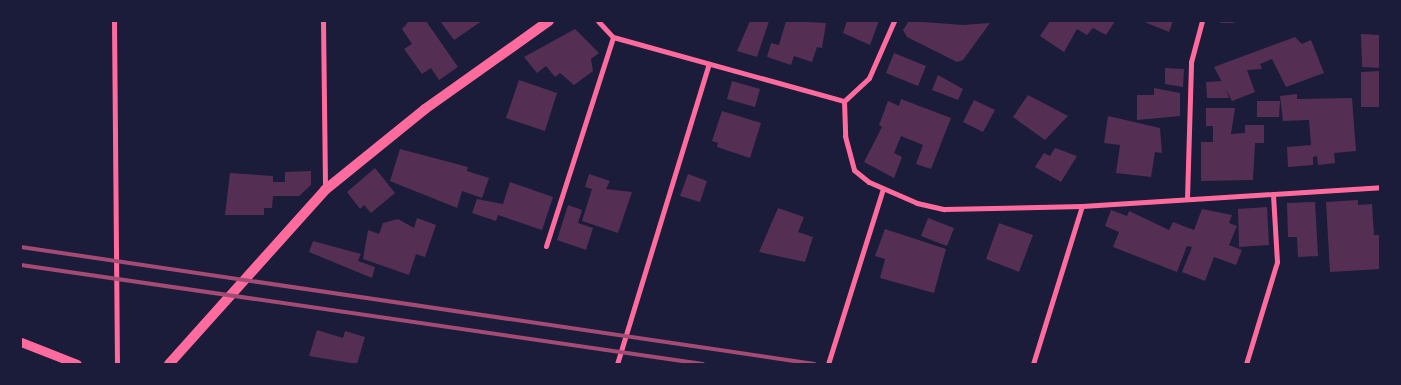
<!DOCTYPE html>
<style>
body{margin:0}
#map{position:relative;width:1401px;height:385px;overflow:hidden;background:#1b1b3a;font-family:Overpass,sans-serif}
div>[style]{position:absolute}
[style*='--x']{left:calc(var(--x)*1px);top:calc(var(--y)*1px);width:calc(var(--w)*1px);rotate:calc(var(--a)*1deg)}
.building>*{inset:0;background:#542f53}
.minor>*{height:5px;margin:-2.5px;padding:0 2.5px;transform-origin:2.5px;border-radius:2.5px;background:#ff6b9d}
.tertiary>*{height:9px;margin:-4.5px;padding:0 4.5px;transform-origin:4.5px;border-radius:4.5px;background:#ff6b9d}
.secondary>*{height:10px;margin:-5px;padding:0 5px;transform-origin:5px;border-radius:5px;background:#ff6b9d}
.rail>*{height:4px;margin:-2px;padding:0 2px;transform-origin:2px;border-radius:2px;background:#a44b75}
span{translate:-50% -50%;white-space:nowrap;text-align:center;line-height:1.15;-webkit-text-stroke:4px #1b1b3a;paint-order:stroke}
.frame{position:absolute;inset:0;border:22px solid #1b1b3a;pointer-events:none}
</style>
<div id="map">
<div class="building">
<i style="clip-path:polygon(409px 21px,426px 21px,458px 67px,439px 80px,431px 68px,422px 74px,404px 49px,412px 44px,402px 29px)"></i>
<i style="clip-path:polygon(440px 21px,482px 21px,454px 40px)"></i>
<i style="clip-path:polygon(750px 21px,769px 21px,757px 57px,737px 51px)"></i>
<i style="clip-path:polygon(786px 21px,826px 23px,822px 48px,817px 47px,812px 62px,794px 56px,791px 65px,767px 57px,771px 43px,779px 45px)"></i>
<i style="clip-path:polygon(847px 21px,879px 21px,870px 45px,843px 33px)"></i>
<i style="clip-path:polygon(909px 21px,963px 25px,990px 23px,963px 60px,957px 62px,907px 37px,903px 30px)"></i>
<i style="clip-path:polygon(1050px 21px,1115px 21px,1106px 35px,1093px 28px,1087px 35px,1077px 29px,1064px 52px,1040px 36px)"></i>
<i style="clip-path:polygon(1142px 21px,1173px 21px,1169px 32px)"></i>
<i style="clip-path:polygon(1220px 21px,1234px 21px,1234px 23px,1220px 23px)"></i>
<i style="clip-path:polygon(575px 29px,599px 53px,591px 59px,593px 71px,574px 85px,560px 73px,555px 77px,546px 66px,537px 73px,524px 57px)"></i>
<i style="clip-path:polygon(1361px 34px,1380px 35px,1380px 68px,1362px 67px)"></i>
<i style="clip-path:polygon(1295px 37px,1302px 44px,1311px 40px,1324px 73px,1286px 87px,1272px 59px,1260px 64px,1262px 69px,1247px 70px,1255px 92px,1232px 101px,1214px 67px)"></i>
<i style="clip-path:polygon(894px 53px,926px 66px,918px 86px,886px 73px)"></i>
<i style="clip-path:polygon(1165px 68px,1184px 69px,1183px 87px,1165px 84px)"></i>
<i style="clip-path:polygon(1380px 71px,1380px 107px,1361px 107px,1361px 72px)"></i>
<i style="clip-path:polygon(938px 75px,963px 89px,958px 100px,932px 90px)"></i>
<i style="clip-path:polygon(519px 80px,557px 93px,545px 131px,506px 118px)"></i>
<i style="clip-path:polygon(732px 81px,760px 89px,755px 107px,727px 99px)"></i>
<i style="clip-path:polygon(1223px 81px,1229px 98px,1207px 98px,1206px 82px)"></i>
<i style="clip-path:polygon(1154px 88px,1180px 93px,1180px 116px,1137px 120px,1137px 95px,1154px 95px)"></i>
<i style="clip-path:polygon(1297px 94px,1297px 99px,1352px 98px,1356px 151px,1334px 153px,1335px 163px,1318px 165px,1317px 156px,1313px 157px,1313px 165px,1288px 167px,1287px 147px,1311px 145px,1309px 120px,1283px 121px,1280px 96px)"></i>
<i style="clip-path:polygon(1028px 95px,1068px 116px,1045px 140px,1013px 117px)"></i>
<i style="clip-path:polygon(901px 99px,951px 118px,931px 169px,916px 164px,923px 145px,901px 136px,894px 153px,902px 157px,894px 178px,864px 162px,882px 127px,879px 125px,888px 101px,899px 106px)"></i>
<i style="clip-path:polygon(974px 100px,995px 110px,983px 132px,963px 122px)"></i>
<i style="clip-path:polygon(1257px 101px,1280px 101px,1279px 117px,1257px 117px)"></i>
<i style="clip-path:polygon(1206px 108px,1235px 108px,1231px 134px,1245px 133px,1245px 125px,1264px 125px,1264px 143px,1255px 143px,1253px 180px,1201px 181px,1201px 142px,1213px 142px,1213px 126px,1206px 126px)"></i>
<i style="clip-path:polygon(722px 111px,761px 123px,750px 158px,717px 147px,718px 143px,712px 141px)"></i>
<i style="clip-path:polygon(1108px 116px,1160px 128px,1162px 153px,1155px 152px,1151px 177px,1116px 173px,1120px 145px,1104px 143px)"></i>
<i style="clip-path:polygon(1055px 148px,1077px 156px,1061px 182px,1035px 167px,1044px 153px,1050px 156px)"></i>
<i style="clip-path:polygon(400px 149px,468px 167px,467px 171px,489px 178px,482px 198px,462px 191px,457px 208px,390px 181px)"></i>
<i style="clip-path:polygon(375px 168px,395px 193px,371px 213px,364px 205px,360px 209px,347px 192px)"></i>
<i style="clip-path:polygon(311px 171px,311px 185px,299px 196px,273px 196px,272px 208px,264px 208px,264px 215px,225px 215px,230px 173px,273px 176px,273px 182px,285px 182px,285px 172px)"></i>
<i style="clip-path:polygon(589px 174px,610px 181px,606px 189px,632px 192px,618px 233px,582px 221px,592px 189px,585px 187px)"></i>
<i style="clip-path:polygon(688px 174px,707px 181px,700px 202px,680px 196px)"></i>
<i style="clip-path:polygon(510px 182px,553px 197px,542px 230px,498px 215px,496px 221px,472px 213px,477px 199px,503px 204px)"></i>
<i style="clip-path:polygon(1358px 200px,1358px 205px,1372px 204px,1374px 235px,1380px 235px,1380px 269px,1330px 272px,1326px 202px)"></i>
<i style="clip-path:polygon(1315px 202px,1318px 256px,1298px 257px,1297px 237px,1288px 237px,1287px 203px)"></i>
<i style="clip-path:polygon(568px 205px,582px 210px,578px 223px,593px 228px,586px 250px,557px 240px)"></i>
<i style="clip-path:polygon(1267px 207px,1269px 245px,1239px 247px,1238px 209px)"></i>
<i style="clip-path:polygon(778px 208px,804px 217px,798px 232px,813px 237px,805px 262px,759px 252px)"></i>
<i style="clip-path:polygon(1202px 209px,1232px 215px,1229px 223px,1237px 226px,1229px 245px,1242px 250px,1236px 265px,1214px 257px,1205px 281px,1182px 272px,1192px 247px,1187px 246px,1177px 272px,1113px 247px,1119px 232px,1105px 226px,1111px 210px,1127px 216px,1129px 211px,1169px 230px,1173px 222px,1194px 230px)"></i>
<i style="clip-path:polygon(417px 218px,436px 225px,425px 257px,416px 254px,409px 275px,363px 259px,368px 230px,379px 234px,383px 223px,398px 219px,414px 228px)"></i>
<i style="clip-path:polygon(928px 218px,954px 228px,947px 246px,921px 236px)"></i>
<i style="clip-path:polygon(999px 223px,1033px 235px,1019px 272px,986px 259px)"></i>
<i style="clip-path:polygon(885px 229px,946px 249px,934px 293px,880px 278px,885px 259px,875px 256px)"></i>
<i style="clip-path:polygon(313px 241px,361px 254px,358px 261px,375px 267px,372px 278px,309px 252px)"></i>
<i style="clip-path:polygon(317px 330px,343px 338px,345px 331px,365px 337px,357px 364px,309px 356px)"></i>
</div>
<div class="minor">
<i style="--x:114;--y:21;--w:343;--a:89.5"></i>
<i style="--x:323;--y:21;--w:167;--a:89.3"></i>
<i style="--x:598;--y:21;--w:22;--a:47"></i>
<i style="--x:613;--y:37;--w:240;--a:15.5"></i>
<i style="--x:894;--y:21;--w:62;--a:113.7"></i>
<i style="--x:869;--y:78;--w:34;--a:137"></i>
<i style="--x:844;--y:101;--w:35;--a:88"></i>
<i style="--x:845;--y:136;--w:35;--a:75"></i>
<i style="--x:854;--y:170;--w:19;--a:39"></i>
<i style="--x:869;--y:182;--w:52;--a:23.6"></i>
<i style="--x:917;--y:203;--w:28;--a:13"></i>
<i style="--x:944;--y:209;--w:138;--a:-1.2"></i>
<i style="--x:1082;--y:206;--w:299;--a:-3.6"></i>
<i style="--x:1187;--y:199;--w:137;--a:-88.3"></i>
<i style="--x:1191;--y:62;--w:42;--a:-75"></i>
<i style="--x:546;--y:246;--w:219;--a:-72.2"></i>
<i style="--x:617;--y:364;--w:314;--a:-73"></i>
<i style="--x:828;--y:364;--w:184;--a:-72.6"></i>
<i style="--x:1033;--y:364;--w:165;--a:-72.8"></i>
<i style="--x:1246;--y:364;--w:107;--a:-73.1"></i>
<i style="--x:1277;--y:262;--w:68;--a:-93.4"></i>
</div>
<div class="tertiary">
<i style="--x:21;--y:342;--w:60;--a:21.4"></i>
</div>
<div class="secondary">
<i style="--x:169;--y:364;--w:234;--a:-48.1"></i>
<i style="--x:325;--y:190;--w:129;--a:-39"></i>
<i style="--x:425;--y:109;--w:152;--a:-35.4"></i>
</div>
<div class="rail">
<i style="--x:21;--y:247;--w:802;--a:8.39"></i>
<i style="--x:21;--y:265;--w:689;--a:8.26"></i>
</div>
<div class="frame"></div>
</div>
